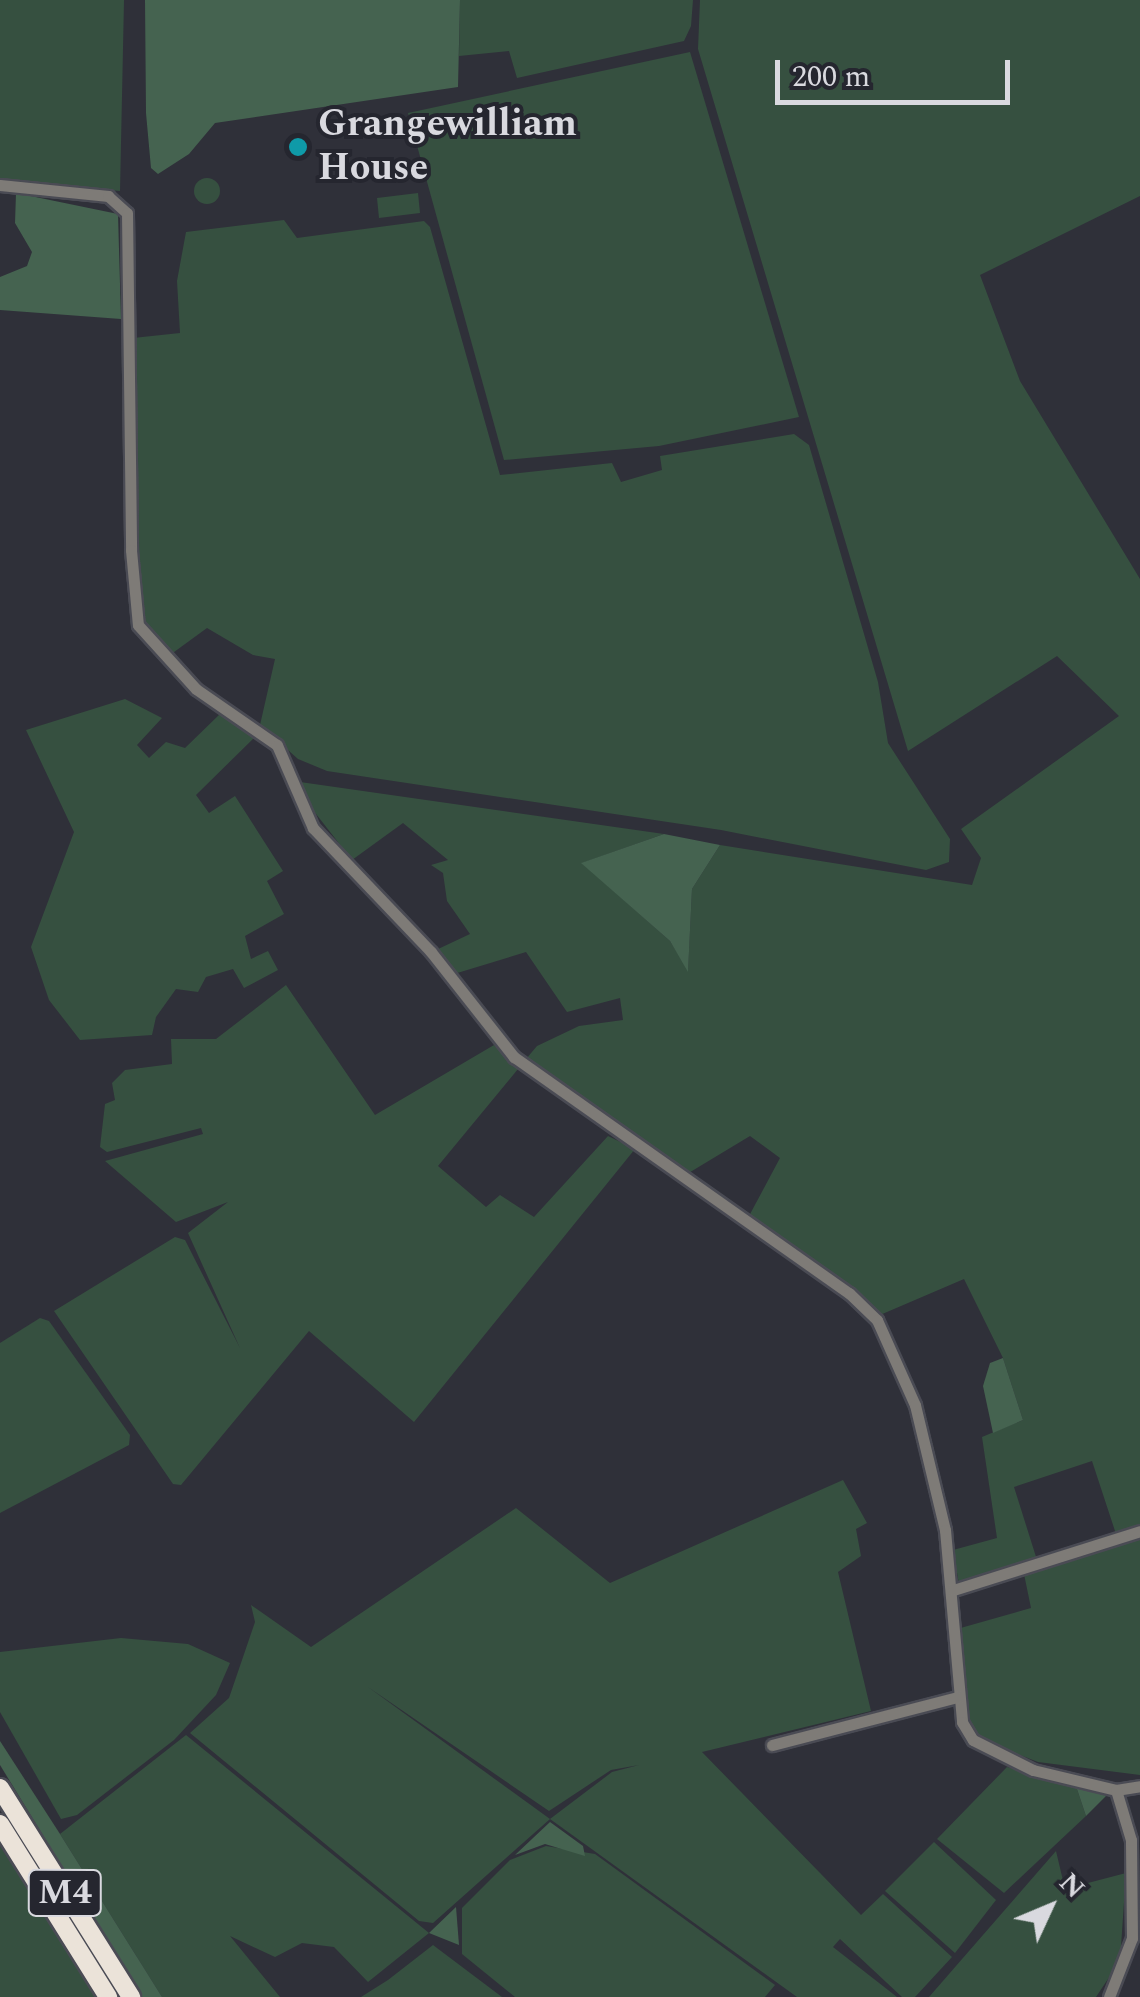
<!DOCTYPE html>
<style>
body{margin:0}
#map{position:relative;width:1140px;height:1997px;overflow:hidden;background:#2f3039;font-family:Spectral,serif}
div>[style]{position:absolute}
[style*='--x']{left:calc(var(--x)*1px);top:calc(var(--y)*1px);width:calc(var(--w)*1px);rotate:calc(var(--a)*1deg)}
.green>*{inset:0;background:#365040}
.round{border-radius:50%}
.forest>*{inset:0;background:#456350}
.roads{filter:drop-shadow(2px 0 #4a4b54) drop-shadow(-2px 0 #4a4b54) drop-shadow(0 2px #4a4b54) drop-shadow(0 -2px #4a4b54)}
.minor>*{height:11px;margin:-5.5px;padding:0 5.5px;transform-origin:5.5px;border-radius:5.5px;background:#7e7b77}
.highway>*{height:18px;margin:-9px;padding:0 9px;transform-origin:9px;border-radius:9px;background:#ebe3d9}
.dots>*{width:28px;height:28px;translate:-50% -50%;box-sizing:border-box;border:5px solid #25262f;border-radius:50%}
span{translate:-50% -50%;white-space:nowrap;text-align:center;line-height:1.15;-webkit-text-stroke:8px #25262f;paint-order:stroke}
.shield-label span{padding:2px 8px;background:#25262f;border:2px solid;border-radius:8px;-webkit-text-stroke-width:0}
.shield-label{font-size:35px;color:#d9d9df;font-weight:700}
.poi-label{font-size:38px;color:#d9d9df;font-weight:700}
.left{translate:0 -50%;text-align:left}
.north{position:absolute;left:1000px;top:1857px;width:100px;height:100px;-webkit-text-stroke:8px #25262f;paint-order:stroke;rotate:46deg;font-size:28px;font-weight:700;line-height:40px;text-align:center;color:#d9d9df}
.north::after{content:'';display:block;margin:auto;width:35px;height:45px;background:#d9d9df;clip-path:polygon(50% 0,100% 100%,50% 72%,0 100%)}
.scale{position:absolute;left:775px;top:60px;width:235px;height:45px;box-sizing:border-box;border:5px solid #d9d9df;border-top:0;padding-left:12px;font-size:30px;line-height:35px;white-space:nowrap;color:#d9d9df;-webkit-text-stroke:8px #25262f;paint-order:stroke}
</style>
<div id="map">
<div class="green">
<i style="clip-path:polygon(0 0,124px 0,120px 191px,0 181px)"></i>
<i style="clip-path:polygon(460px 0,693px 0,691px 26px,684px 41px,517px 78px,509px 51px,459px 56px)"></i>
<i style="clip-path:polygon(700px 0,1140px 0,1140px 196px,980px 275px,1020px 381px,1140px 579px,1140px 1527px,1116px 1534px,1092px 1461px,1014px 1487px,1037px 1560px,959px 1584px,953px 1550px,997px 1538px,982px 1437px,1023px 1420px,1003px 1358px,964px 1279px,880px 1315px,749px 1216px,780px 1158px,750px 1136px,687px 1174px,526px 1059px,537px 1046px,579px 1026px,623px 1020px,620px 998px,567px 1012px,526px 952px,454px 974px,436px 950px,470px 934px,447px 901px,443px 873px,431px 865px,448px 860px,403px 823px,352px 860px,309px 805px,300px 782px,664px 834px,582px 863px,670px 941px,688px 970px,692px 889px,720px 845px,972px 885px,981px 858px,961px 829px,1119px 716px,1057px 656px,908px 751px,698px 49px)"></i>
<i style="clip-path:polygon(690px 52px,799px 417px,659px 446px,504px 460px,408px 113px)"></i>
<i class="round" style="left:194px;top:178px;width:26px;height:26px"></i>
<i style="clip-path:polygon(418px 193px,420px 213px,379px 218px,377px 198px)"></i>
<i style="clip-path:polygon(284px 220px,297px 238px,424px 221px,430px 227px,500px 475px,612px 463px,621px 482px,662px 470px,660px 456px,794px 434px,809px 445px,878px 682px,888px 743px,950px 839px,949px 862px,926px 870px,721px 830px,327px 771px,298px 759px,260px 725px,275px 659px,253px 655px,207px 628px,170px 655px,140px 620px,137px 606px,133px 338px,180px 333px,177px 281px,186px 232px)"></i>
<i style="clip-path:polygon(125px 699px,162px 718px,137px 745px,149px 758px,166px 742px,185px 748px,222px 712px,258px 734px,196px 795px,209px 813px,235px 796px,283px 871px,267px 881px,284px 914px,245px 936px,251px 959px,268px 951px,278px 970px,244px 988px,233px 969px,206px 977px,198px 992px,176px 989px,156px 1017px,152px 1035px,80px 1040px,49px 1000px,31px 947px,74px 832px,26px 730px)"></i>
<i style="clip-path:polygon(286px 985px,375px 1115px,494px 1045px,518px 1069px,438px 1166px,486px 1207px,500px 1195px,534px 1217px,608px 1136px,635px 1149px,414px 1422px,309px 1331px,181px 1485px,173px 1484px,54px 1311px,175px 1237px,185px 1240px,240px 1348px,188px 1233px,228px 1202px,176px 1222px,105px 1161px,203px 1134px,201px 1128px,107px 1152px,100px 1147px,105px 1104px,115px 1100px,112px 1083px,125px 1070px,172px 1064px,171px 1039px,216px 1039px)"></i>
<i style="clip-path:polygon(40px 1318px,49px 1321px,130px 1435px,129px 1445px,0 1513px,0 1343px)"></i>
<i style="clip-path:polygon(evenodd,843px 1480px,867px 1523px,856px 1529px,861px 1556px,838px 1572px,871px 1711px,702px 1752px,861px 1915px,883px 1894px,952px 1957px,915px 1997px,902px 1997px,840px 1939px,833px 1947px,897px 1997px,797px 1997px,550px 1819px,433px 1923px,419px 1921px,190px 1733px,229px 1698px,255px 1622px,251px 1605px,311px 1647px,516px 1508px,610px 1583px,843px 1480px,368px 1687px,549px 1811px,611px 1770px,639px 1765px,612px 1772px,550px 1819px,368px 1687px)"></i>
<i style="clip-path:polygon(1140px 1537px,1140px 1775px,1038px 1762px,978px 1739px,969px 1721px,957px 1629px,1031px 1608px,1024px 1574px)"></i>
<i style="clip-path:polygon(121px 1638px,188px 1644px,230px 1663px,216px 1695px,174px 1740px,77px 1815px,61px 1819px,0 1712px,0 1652px)"></i>
<i style="clip-path:polygon(186px 1735px,429px 1933px,368px 1982px,334px 1947px,302px 1943px,275px 1957px,230px 1936px,280px 1997px,162px 1997px,60px 1834px)"></i>
<i style="clip-path:polygon(1007px 1767px,1076px 1786px,1086px 1816px,1004px 1893px,937px 1839px)"></i>
<i style="clip-path:polygon(934px 1842px,996px 1900px,955px 1953px,885px 1891px)"></i>
<i style="clip-path:polygon(0 1846px,98px 1997px,0 1997px)"></i>
<i style="clip-path:polygon(546px 1846px,595px 1854px,775px 1985px,765px 1997px,515px 1997px,462px 1954px,462px 1908px,510px 1860px)"></i>
<i style="clip-path:polygon(1056px 1851px,1065px 1889px,1126px 1873px,1120px 1961px,1096px 1997px,929px 1997px)"></i>
<i style="clip-path:polygon(433px 1945px,502px 1997px,361px 1997px,388px 1980px)"></i>
</div>
<div class="forest">
<i style="clip-path:polygon(145px 0,460px 0,458px 87px,215px 123px,189px 154px,158px 174px,151px 168px,146px 113px)"></i>
<i style="clip-path:polygon(16px 193px,118px 214px,121px 319px,0 310px,0 277px,27px 266px,32px 252px,15px 223px)"></i>
<i style="clip-path:polygon(664px 834px,720px 845px,692px 889px,688px 972px,670px 941px,581px 863px)"></i>
<i style="clip-path:polygon(1003px 1358px,1023px 1420px,993px 1433px,983px 1386px,990px 1363px)"></i>
<i style="clip-path:polygon(0 1741px,60px 1834px,162px 1997px,142px 1997px,132px 1981px,0 1765px)"></i>
<i style="clip-path:polygon(1076px 1786px,1102px 1788px,1107px 1795px,1086px 1816px)"></i>
<i style="clip-path:polygon(550px 1822px,583px 1846px,585px 1856px,545px 1844px,515px 1855px)"></i>
<i style="clip-path:polygon(456px 1907px,459px 1945px,429px 1933px)"></i>
</div>
<div class="roads">
<div class="minor">
<i style="--x:0;--y:185;--w:109;--a:5.8"></i>
<i style="--x:108;--y:196;--w:25;--a:42"></i>
<i style="--x:127;--y:213;--w:337;--a:89.3"></i>
<i style="--x:131;--y:550;--w:75;--a:84.7"></i>
<i style="--x:138;--y:625;--w:86;--a:47.8"></i>
<i style="--x:196;--y:689;--w:98;--a:34.7"></i>
<i style="--x:277;--y:745;--w:90;--a:66.6"></i>
<i style="--x:313;--y:828;--w:171;--a:46.4"></i>
<i style="--x:431;--y:952;--w:134;--a:51.7"></i>
<i style="--x:514;--y:1057;--w:410;--a:35.2"></i>
<i style="--x:849;--y:1293;--w:39;--a:44"></i>
<i style="--x:877;--y:1320;--w:93;--a:65.9"></i>
<i style="--x:915;--y:1405;--w:129;--a:76.5"></i>
<i style="--x:945;--y:1530;--w:193;--a:84.9"></i>
<i style="--x:962;--y:1722;--w:21;--a:59"></i>
<i style="--x:973;--y:1740;--w:67;--a:26.6"></i>
<i style="--x:1033;--y:1770;--w:85;--a:13.5"></i>
<i style="--x:1116;--y:1790;--w:24;--a:-9"></i>
<i style="--x:953;--y:1590;--w:196;--a:-17.5"></i>
<i style="--x:772;--y:1745;--w:192;--a:-14.5"></i>
<i style="--x:1109;--y:1997;--w:63;--a:-68.7"></i>
<i style="--x:1132;--y:1938;--w:98;--a:-90.6"></i>
<i style="--x:1131;--y:1840;--w:52;--a:-106.7"></i>
</div>
<div class="highway">
<i style="--x:0;--y:1788;--w:247;--a:57.9"></i>
<i style="--x:0;--y:1824;--w:204;--a:58"></i>
</div>
</div>
<div class="dots">
<i style="left:298px;top:147px;background:#0f9aa8"></i>
</div>
<div class="shield-label">
<span style="left:65px;top:1893px">M4</span>
</div>
<div class="poi-label">
<span class="left" style="left:318px;top:147px">Grangewilliam<br>House</span>
</div>
<div class="north">N</div>
<div class="scale">200 m</div>
</div>
